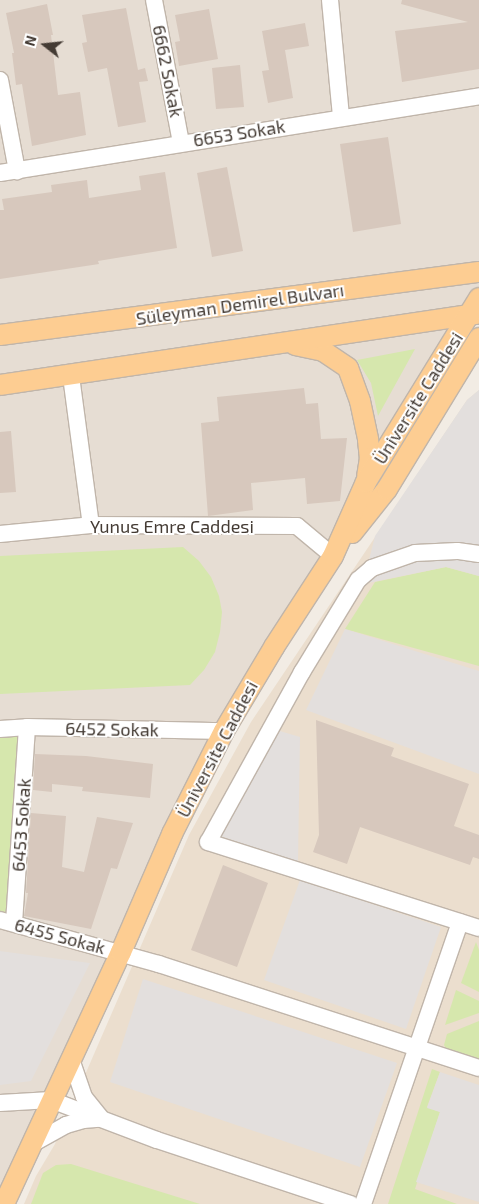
<!DOCTYPE html>
<meta charset="utf-8">
<style>
body{margin:0}
#map{position:relative;width:479px;height:1204px;overflow:hidden;background:#f2ece4;font-family:"Exo 2",sans-serif}
div>[style]{position:absolute}
[style*='--x']{left:calc(var(--x)*1px);top:calc(var(--y)*1px);width:calc(var(--w)*1px);rotate:calc(var(--a)*1deg)}
.residential>*{inset:0;background:#e6ddd3}
.education>*{inset:0;background:#ebdece}
.green>*{inset:0;background:#d6e7ad}
.parking>*{inset:0;background:#e3dfdd}
.building>*{inset:0;background:#d7c8bd}
.roads{filter:drop-shadow(1px 0 #c0b5aa) drop-shadow(-1px 0 #c0b5aa) drop-shadow(0 1px #c0b5aa) drop-shadow(0 -1px #c0b5aa)}
.minor>*{height:16px;margin:-8px;padding:0 8px;transform-origin:8px;border-radius:8px;background:#fff}
.major>*{height:20px;margin:-10px;padding:0 10px;transform-origin:10px;border-radius:10px;background:#fdcd92}
span{translate:-50% -50%;white-space:nowrap;text-align:center;line-height:1.15;-webkit-text-stroke:4px #fff;paint-order:stroke}
.street-label{font-size:18px;color:#443b34}
.north{position:absolute;left:20px;top:20px;width:50px;height:50px;-webkit-text-stroke:4px #fff;paint-order:stroke;rotate:286deg;font-size:14px;font-weight:700;line-height:20px;text-align:center;color:#443b34}
.north::after{content:'';display:block;margin:auto;width:18px;height:22px;background:#443b34;clip-path:polygon(50% 0,100% 100%,50% 72%,0 100%)}
</style>
<div id="map">
<div class="residential">
<i style="clip-path:polygon(0 0,479px 0,479px 310px,364px 479px,224px 731px,0 1204px)"></i>
</div>
<div class="education">
<i style="clip-path:polygon(479px 390px,479px 1204px,24px 1204px,36px 1176px,55px 1144px,189px 835px,251px 722px,467px 400px)"></i>
</div>
<div class="green">
<i style="clip-path:polygon(415px 349px,378px 416px,371px 383px,357px 360px)"></i>
<i style="clip-path:polygon(183px 547px,199px 561px,211px 577px,219px 596px,222px 612px,220px 632px,215px 652px,204px 670px,190px 685px,0 694px,0 556px)"></i>
<i style="clip-path:polygon(446px 567px,479px 576px,479px 666px,345px 629px,375px 582px)"></i>
<i style="clip-path:polygon(27px 727px,14px 923px,0 920px,0 729px)"></i>
<i style="clip-path:polygon(476px 942px,479px 950px,479px 992px,461px 983px)"></i>
<i style="clip-path:polygon(456px 990px,479px 1001px,479px 1013px,445px 1025px)"></i>
<i style="clip-path:polygon(479px 1021px,479px 1060px,448px 1052px,444px 1045px,447px 1034px)"></i>
<i style="clip-path:polygon(432px 1069px,440px 1072px,427px 1107px,440px 1112px,415px 1189px,457px 1204px,388px 1204px)"></i>
<i style="clip-path:polygon(71px 1164px,200px 1204px,31px 1204px,43px 1173px,56px 1165px)"></i>
</div>
<div class="parking">
<i style="clip-path:polygon(479px 390px,479px 576px,446px 567px,363px 584px,375px 536px,467px 400px)"></i>
<i style="clip-path:polygon(345px 629px,479px 671px,479px 774px,306px 710px)"></i>
<i style="clip-path:polygon(273px 729px,300px 737px,298px 862px,220px 836px)"></i>
<i style="clip-path:polygon(300px 880px,441px 927px,406px 1029px,264px 980px)"></i>
<i style="clip-path:polygon(0 951px,90px 963px,31px 1081px,0 1085px)"></i>
<i style="clip-path:polygon(143px 979px,397px 1063px,360px 1167px,110px 1082px)"></i>
<i style="clip-path:polygon(440px 1072px,479px 1085px,479px 1202px,416px 1182px,440px 1112px,427px 1108px)"></i>
</div>
<div class="building">
<i style="clip-path:polygon(402px 0,479px 0,479px 69px,402px 82px,395px 31px,468px 22px,401px 4px)"></i>
<i style="clip-path:polygon(47px 4px,53px 35px,51px 35px,58px 95px,80px 92px,86px 135px,32px 146px,22px 84px,16px 85px,12px 53px,14px 53px,6px 13px)"></i>
<i style="clip-path:polygon(126px 8px,138px 70px,145px 68px,148px 81px,139px 82px,146px 122px,118px 127px,107px 68px,88px 72px,82px 43px,87px 42px,82px 15px)"></i>
<i style="clip-path:polygon(209px 9px,218px 59px,179px 66px,175px 42px,180px 41px,175px 15px)"></i>
<i style="clip-path:polygon(305px 23px,309px 46px,285px 50px,293px 98px,268px 103px,262px 71px,269px 70px,262px 31px)"></i>
<i style="clip-path:polygon(240px 65px,244px 107px,216px 109px,212px 68px)"></i>
<i style="clip-path:polygon(388px 137px,401px 224px,353px 232px,340px 144px)"></i>
<i style="clip-path:polygon(227px 167px,243px 251px,212px 257px,197px 173px)"></i>
<i style="clip-path:polygon(165px 172px,177px 248px,98px 261px,99px 264px,0 279px,0 210px,4px 210px,2px 199px,52px 192px,51px 185px,87px 180px,89px 198px,141px 190px,139px 176px)"></i>
<i style="clip-path:polygon(304px 388px,306px 404px,318px 403px,321px 439px,347px 438px,340px 501px,307px 504px,305px 478px,251px 483px,253px 510px,208px 516px,201px 423px,219px 421px,217px 397px)"></i>
<i style="clip-path:polygon(11px 431px,16px 492px,0 493px,0 432px)"></i>
<i style="clip-path:polygon(316px 720px,394px 748px,391px 756px,469px 784px,454px 826px,479px 835px,479px 859px,473px 857px,470px 865px,360px 827px,347px 864px,313px 852px,319px 835px)"></i>
<i style="clip-path:polygon(35px 754px,86px 756px,153px 764px,150px 798px,82px 791px,83px 787px,52px 784px,52px 792px,33px 790px)"></i>
<i style="clip-path:polygon(31px 813px,66px 816px,62px 867px,84px 872px,97px 817px,133px 823px,117px 869px,111px 868px,91px 929px,24px 916px,28px 893px,26px 893px)"></i>
<i style="clip-path:polygon(223px 865px,268px 883px,237px 967px,191px 950px)"></i>
</div>
<div class="roads">
<div class="minor">
<i style="--x:154;--y:0;--w:146;--a:79.3"></i>
<i style="--x:330;--y:0;--w:117;--a:84.6"></i>
<i style="--x:0;--y:80;--w:93;--a:79.4"></i>
<i style="--x:0;--y:173;--w:485;--a:-9.1"></i>
<i style="--x:71;--y:376;--w:150;--a:82.4"></i>
<i style="--x:0;--y:534;--w:91;--a:-5.6"></i>
<i style="--x:91;--y:525;--w:206;--a:0.3"></i>
<i style="--x:297;--y:526;--w:47;--a:39.8"></i>
<i style="--x:479;--y:554;--w:22;--a:-172"></i>
<i style="--x:457;--y:551;--w:42;--a:177.3"></i>
<i style="--x:415;--y:553;--w:46;--a:160.8"></i>
<i style="--x:372;--y:568;--w:18;--a:139"></i>
<i style="--x:358;--y:580;--w:108;--a:121.3"></i>
<i style="--x:302;--y:672;--w:194;--a:118.9"></i>
<i style="--x:208;--y:842;--w:284;--a:17.6"></i>
<i style="--x:0;--y:729;--w:27;--a:-4"></i>
<i style="--x:27;--y:727;--w:197;--a:1.2"></i>
<i style="--x:0;--y:920;--w:165;--a:15.5"></i>
<i style="--x:159;--y:964;--w:336;--a:18"></i>
<i style="--x:14;--y:923;--w:196;--a:-86.2"></i>
<i style="--x:71;--y:1059;--w:40;--a:71.1"></i>
<i style="--x:84;--y:1097;--w:26;--a:51"></i>
<i style="--x:0;--y:1103;--w:51;--a:-3.4"></i>
<i style="--x:51;--y:1100;--w:113;--a:20.7"></i>
<i style="--x:157;--y:1140;--w:204;--a:18.3"></i>
<i style="--x:32;--y:1144;--w:39;--a:-29"></i>
<i style="--x:66;--y:1125;--w:18;--a:-16"></i>
<i style="--x:83;--y:1120;--w:16;--a:-4"></i>
<i style="--x:363;--y:1204;--w:298;--a:-71"></i>
</div>
<div class="major">
<i style="--x:0;--y:335;--w:483;--a:-7.5"></i>
<i style="--x:295;--y:345;--w:29;--a:12"></i>
<i style="--x:323;--y:351;--w:30;--a:34"></i>
<i style="--x:348;--y:368;--w:35;--a:70"></i>
<i style="--x:360;--y:401;--w:40;--a:78"></i>
<i style="--x:368;--y:440;--w:18;--a:84"></i>
<i style="--x:370;--y:458;--w:18;--a:99"></i>
<i style="--x:0;--y:385;--w:482;--a:-8.5"></i>
<i style="--x:352;--y:533;--w:56;--a:-51.5"></i>
<i style="--x:387;--y:489;--w:177;--a:-58.6"></i>
<i style="--x:4;--y:1204;--w:278;--a:-65.1"></i>
<i style="--x:121;--y:952;--w:129;--a:-66.6"></i>
<i style="--x:172;--y:834;--w:115;--a:-63.2"></i>
<i style="--x:224;--y:731;--w:98;--a:-59.2"></i>
<i style="--x:274;--y:647;--w:108;--a:-57"></i>
<i style="--x:333;--y:556;--w:81;--a:-66"></i>
<i style="--x:366;--y:482;--w:216;--a:-58.4"></i>
</div>
</div>
<div class="street-label">
<span style="left:168px;top:71px;rotate:79deg">6662 Sokak</span>
<span style="left:239px;top:133px;rotate:-9deg">6653 Sokak</span>
<span style="left:240px;top:304px;rotate:-8deg">Süleyman Demirel Bulvarı</span>
<span style="left:418px;top:398px;rotate:-58deg">Üniversite Caddesi</span>
<span style="left:172px;top:526px">Yunus Emre Caddesi</span>
<span style="left:112px;top:729px;rotate:1deg">6452 Sokak</span>
<span style="left:217px;top:749px;rotate:-62deg">Üniversite Caddesi</span>
<span style="left:21px;top:825px;rotate:-86deg">6453 Sokak</span>
<span style="left:60px;top:936px;rotate:15deg">6455 Sokak</span>
</div>
<div class="north">N</div>
</div>
